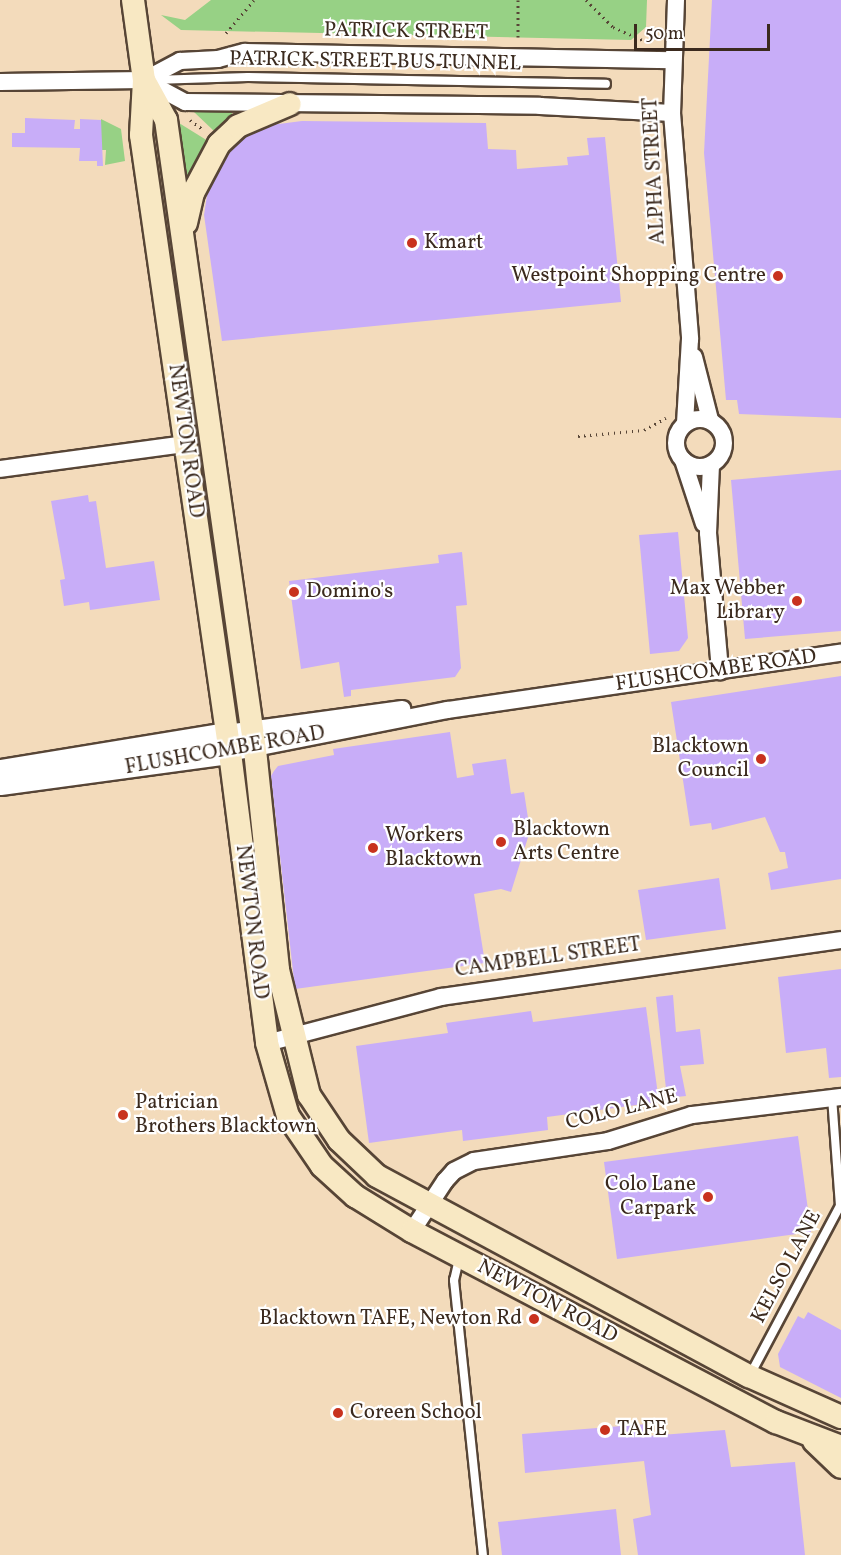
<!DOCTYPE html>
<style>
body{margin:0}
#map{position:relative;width:841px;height:1555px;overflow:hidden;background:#f3dbbb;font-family:Vollkorn,serif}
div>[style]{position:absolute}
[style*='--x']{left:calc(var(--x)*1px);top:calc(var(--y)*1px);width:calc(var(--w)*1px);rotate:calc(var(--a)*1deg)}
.green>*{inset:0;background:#97d185}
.building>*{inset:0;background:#c8adf8}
.path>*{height:3px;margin-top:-1.5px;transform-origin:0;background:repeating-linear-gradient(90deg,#574536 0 1.5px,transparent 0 6px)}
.roads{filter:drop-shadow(2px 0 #574536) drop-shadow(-2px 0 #574536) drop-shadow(0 2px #574536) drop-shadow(0 -2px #574536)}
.service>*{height:8px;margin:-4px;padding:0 4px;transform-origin:4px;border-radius:4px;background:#fff}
.minor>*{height:16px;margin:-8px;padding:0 8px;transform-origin:8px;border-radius:8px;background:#fff}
.minor>.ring{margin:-8px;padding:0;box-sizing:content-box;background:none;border:16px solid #fff;border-radius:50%}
.tertiary>*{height:21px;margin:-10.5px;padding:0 10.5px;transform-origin:10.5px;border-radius:10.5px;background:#fff}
.secondary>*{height:22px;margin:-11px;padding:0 11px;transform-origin:11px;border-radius:11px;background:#f8e8c3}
.dots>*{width:16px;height:16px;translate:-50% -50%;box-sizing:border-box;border:3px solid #fff;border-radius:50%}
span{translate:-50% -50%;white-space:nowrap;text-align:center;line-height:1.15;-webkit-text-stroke:4.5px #fff;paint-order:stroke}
.street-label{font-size:21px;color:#3b2a1e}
.poi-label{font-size:21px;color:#3b2a1e}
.left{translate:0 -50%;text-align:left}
.right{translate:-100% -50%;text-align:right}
.scale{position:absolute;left:634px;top:24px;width:136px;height:27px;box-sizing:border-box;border:3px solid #3b2a1e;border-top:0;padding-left:8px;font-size:18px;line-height:21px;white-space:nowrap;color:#3b2a1e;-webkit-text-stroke:4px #fff;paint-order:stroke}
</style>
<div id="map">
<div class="green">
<i style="clip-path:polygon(211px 0,647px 0,646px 27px,631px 40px,181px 30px,161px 15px,185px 20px)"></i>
<i style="clip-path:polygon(194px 112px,232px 112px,232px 116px,215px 132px)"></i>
<i style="clip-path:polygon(101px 119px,121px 129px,125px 161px,105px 165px,106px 150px,101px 150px)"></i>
<i style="clip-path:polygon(179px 123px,208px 141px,186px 181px,184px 181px)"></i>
</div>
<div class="building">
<i style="clip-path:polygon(712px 0,841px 0,841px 418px,739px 414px,737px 400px,726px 400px,704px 153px)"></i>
<i style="clip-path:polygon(25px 118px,75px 120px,74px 129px,80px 129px,80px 119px,101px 120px,103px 166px,97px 166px,97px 161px,79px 161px,80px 148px,12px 147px,12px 133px,25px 133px)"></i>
<i style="clip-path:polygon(302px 121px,486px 123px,488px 149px,516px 150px,517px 169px,568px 165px,567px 157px,589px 155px,587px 138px,605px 137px,621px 302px,222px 341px,204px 215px,208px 189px,226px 154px,241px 140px,263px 126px)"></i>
<i style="clip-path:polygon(841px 470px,841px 631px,745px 639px,731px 480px)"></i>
<i style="clip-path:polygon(88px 495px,89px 502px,96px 501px,106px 568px,154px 561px,160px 600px,90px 610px,89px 602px,64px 606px,60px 580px,65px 579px,51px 501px)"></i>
<i style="clip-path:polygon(678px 532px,688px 638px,679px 651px,650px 654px,639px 535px)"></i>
<i style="clip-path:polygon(462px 552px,467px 605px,456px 606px,461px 668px,455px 677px,351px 690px,351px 696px,344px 697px,339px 662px,301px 669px,289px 581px,439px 563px,438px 555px)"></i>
<i style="clip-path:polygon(841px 676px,841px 879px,771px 890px,768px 873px,788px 868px,785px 852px,780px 852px,765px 817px,712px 830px,711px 823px,690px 826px,671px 702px)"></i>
<i style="clip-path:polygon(450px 732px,457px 778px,474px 775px,472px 764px,506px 759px,511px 794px,524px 792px,530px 831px,511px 892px,501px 889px,474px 894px,485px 963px,295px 989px,271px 776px,274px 771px,278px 766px,334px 755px,333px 749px)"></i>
<i style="clip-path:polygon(719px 878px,726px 929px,646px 940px,638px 890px)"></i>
<i style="clip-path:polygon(841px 969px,841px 1077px,829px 1078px,826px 1048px,786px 1053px,778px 977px)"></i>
<i style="clip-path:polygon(673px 995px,676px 1032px,700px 1029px,704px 1064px,680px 1066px,686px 1096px,667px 1098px,656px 997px)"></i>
<i style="clip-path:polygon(646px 1007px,659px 1102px,547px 1117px,548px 1130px,463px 1141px,462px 1130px,369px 1143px,356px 1046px,448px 1033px,446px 1023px,531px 1011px,533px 1022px)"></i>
<i style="clip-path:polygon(798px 1136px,811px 1232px,617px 1259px,604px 1162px)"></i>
<i style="clip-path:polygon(808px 1312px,841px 1330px,841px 1398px,780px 1367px,778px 1354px,798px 1316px,804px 1319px)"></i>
<i style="clip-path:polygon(647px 1424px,648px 1436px,725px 1430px,731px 1467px,795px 1462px,805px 1555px,638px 1555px,633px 1519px,651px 1515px,644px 1461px,525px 1473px,522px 1434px)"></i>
<i style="clip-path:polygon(616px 1509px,621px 1555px,502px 1555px,498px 1522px)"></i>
</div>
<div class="path">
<i style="--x:518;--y:0;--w:37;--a:90"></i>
<i style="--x:586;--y:0;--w:38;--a:45"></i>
<i style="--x:613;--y:27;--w:35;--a:24"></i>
<i style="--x:226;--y:33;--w:43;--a:-49.7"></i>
<i style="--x:190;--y:120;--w:17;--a:36"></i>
<i style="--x:578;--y:436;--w:66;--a:-5.2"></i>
<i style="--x:644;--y:430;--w:25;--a:-29"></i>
</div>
<div class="roads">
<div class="service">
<i style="--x:153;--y:80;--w:95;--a:-1.8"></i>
<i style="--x:248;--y:77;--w:358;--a:1.1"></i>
<i style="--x:459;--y:1259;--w:22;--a:103"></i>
<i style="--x:454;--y:1280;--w:277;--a:84"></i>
<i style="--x:750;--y:1375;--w:191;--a:-62"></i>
<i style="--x:840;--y:1206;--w:108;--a:-94.2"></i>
</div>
<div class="minor">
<i style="--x:676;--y:0;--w:113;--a:92"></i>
<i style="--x:672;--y:113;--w:227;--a:85.4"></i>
<i style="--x:690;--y:339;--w:84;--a:93.4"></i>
<i style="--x:144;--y:80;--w:47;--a:28.2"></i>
<i style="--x:185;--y:102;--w:355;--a:0.6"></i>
<i style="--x:540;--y:106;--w:132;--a:3"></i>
<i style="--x:0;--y:82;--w:144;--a:-0.8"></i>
<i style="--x:144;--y:80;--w:41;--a:-27.8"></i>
<i style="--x:180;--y:61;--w:38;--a:-3"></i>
<i style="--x:218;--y:59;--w:28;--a:-15"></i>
<i style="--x:245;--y:52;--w:428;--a:1.1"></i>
<i style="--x:694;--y:357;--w:65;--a:75.7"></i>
<i class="ring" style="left:676px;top:419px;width:32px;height:32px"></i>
<i style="--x:683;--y:460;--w:67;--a:71.8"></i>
<i style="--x:711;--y:465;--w:68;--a:92.5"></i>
<i style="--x:708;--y:533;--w:139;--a:85"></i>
<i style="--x:0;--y:469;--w:187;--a:-7.7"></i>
<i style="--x:227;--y:733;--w:177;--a:-7.8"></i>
<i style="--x:230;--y:753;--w:222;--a:-11.2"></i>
<i style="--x:448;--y:710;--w:397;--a:-8.3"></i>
<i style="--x:267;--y:1043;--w:180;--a:-14.8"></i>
<i style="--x:441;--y:997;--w:404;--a:-8.1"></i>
<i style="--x:412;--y:1231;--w:60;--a:-56.6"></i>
<i style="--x:445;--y:1181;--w:13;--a:-48"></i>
<i style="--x:454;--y:1171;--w:22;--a:-27"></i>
<i style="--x:474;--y:1161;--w:135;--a:-8.5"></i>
<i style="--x:608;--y:1141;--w:88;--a:-17.2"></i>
<i style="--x:692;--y:1115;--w:150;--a:-6.9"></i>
</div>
<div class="tertiary">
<i style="--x:0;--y:770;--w:230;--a:-9.3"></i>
<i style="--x:0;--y:784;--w:232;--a:-7.7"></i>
</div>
<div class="secondary">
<i style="--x:133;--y:0;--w:81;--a:82.2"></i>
<i style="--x:144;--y:80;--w:55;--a:93.1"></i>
<i style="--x:141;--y:135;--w:624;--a:81.81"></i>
<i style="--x:230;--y:753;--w:292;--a:82.7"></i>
<i style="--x:267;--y:1043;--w:76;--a:74"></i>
<i style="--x:288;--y:1116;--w:60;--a:55.8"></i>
<i style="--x:322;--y:1166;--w:45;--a:42.3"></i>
<i style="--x:355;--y:1196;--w:67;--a:31.6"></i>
<i style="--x:412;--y:1231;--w:411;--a:27.7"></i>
<i style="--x:776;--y:1422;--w:70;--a:21"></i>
<i style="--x:144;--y:80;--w:46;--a:61.2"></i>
<i style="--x:166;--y:120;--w:636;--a:81.96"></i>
<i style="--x:255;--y:750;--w:221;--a:84"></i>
<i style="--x:278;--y:970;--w:129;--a:76.1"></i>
<i style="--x:309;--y:1095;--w:54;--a:56.3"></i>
<i style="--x:339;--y:1140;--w:52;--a:43.5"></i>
<i style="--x:377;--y:1176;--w:422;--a:28.3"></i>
<i style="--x:749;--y:1376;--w:101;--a:24"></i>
<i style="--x:186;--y:223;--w:31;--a:-77"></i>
<i style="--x:193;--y:193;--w:55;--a:-62"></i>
<i style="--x:219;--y:144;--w:26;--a:-43"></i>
<i style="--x:238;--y:126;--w:56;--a:-22.9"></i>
<i style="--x:814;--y:1441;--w:37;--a:44"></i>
</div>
</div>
<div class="dots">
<i style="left:412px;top:243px;background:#c8321e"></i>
<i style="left:778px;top:276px;background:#c8321e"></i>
<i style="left:294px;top:592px;background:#c8321e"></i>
<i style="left:797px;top:601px;background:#c8321e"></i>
<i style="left:761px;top:759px;background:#c8321e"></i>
<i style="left:501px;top:842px;background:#c8321e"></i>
<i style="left:373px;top:848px;background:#c8321e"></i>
<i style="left:123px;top:1115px;background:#c8321e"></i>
<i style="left:708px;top:1197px;background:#c8321e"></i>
<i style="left:534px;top:1319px;background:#c8321e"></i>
<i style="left:338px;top:1413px;background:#c8321e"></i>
<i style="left:605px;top:1430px;background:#c8321e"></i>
</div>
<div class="street-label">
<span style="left:406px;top:32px;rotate:1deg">PATRICK STREET</span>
<span style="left:375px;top:62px;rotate:1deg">PATRICK STREET BUS TUNNEL</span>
<span style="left:655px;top:171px;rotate:-93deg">ALPHA STREET</span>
<span style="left:185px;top:441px;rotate:82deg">NEWTON ROAD</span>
<span style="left:716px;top:671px;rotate:-8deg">FLUSHCOMBE ROAD</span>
<span style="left:225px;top:751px;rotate:-10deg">FLUSHCOMBE ROAD</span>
<span style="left:251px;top:922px;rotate:83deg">NEWTON ROAD</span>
<span style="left:548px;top:958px;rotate:-8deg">CAMPBELL STREET</span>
<span style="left:622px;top:1110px;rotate:-14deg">COLO LANE</span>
<span style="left:787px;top:1267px;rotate:-62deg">KELSO LANE</span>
<span style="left:547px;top:1302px;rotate:28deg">NEWTON ROAD</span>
</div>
<div class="poi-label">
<span class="left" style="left:424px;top:243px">Kmart</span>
<span class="right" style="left:766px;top:276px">Westpoint Shopping Centre</span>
<span class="right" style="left:785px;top:601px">Max Webber<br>Library</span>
<span class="left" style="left:306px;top:592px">Domino's</span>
<span class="right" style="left:749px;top:759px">Blacktown<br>Council</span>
<span class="left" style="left:513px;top:842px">Blacktown<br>Arts Centre</span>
<span class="left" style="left:385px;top:848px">Workers<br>Blacktown</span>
<span class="left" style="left:135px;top:1115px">Patrician<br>Brothers Blacktown</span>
<span class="right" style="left:696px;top:1197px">Colo Lane<br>Carpark</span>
<span class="right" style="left:522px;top:1319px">Blacktown TAFE, Newton Rd</span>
<span class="left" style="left:350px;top:1413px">Coreen School</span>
<span class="left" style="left:617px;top:1430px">TAFE</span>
</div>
<div class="scale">50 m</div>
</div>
